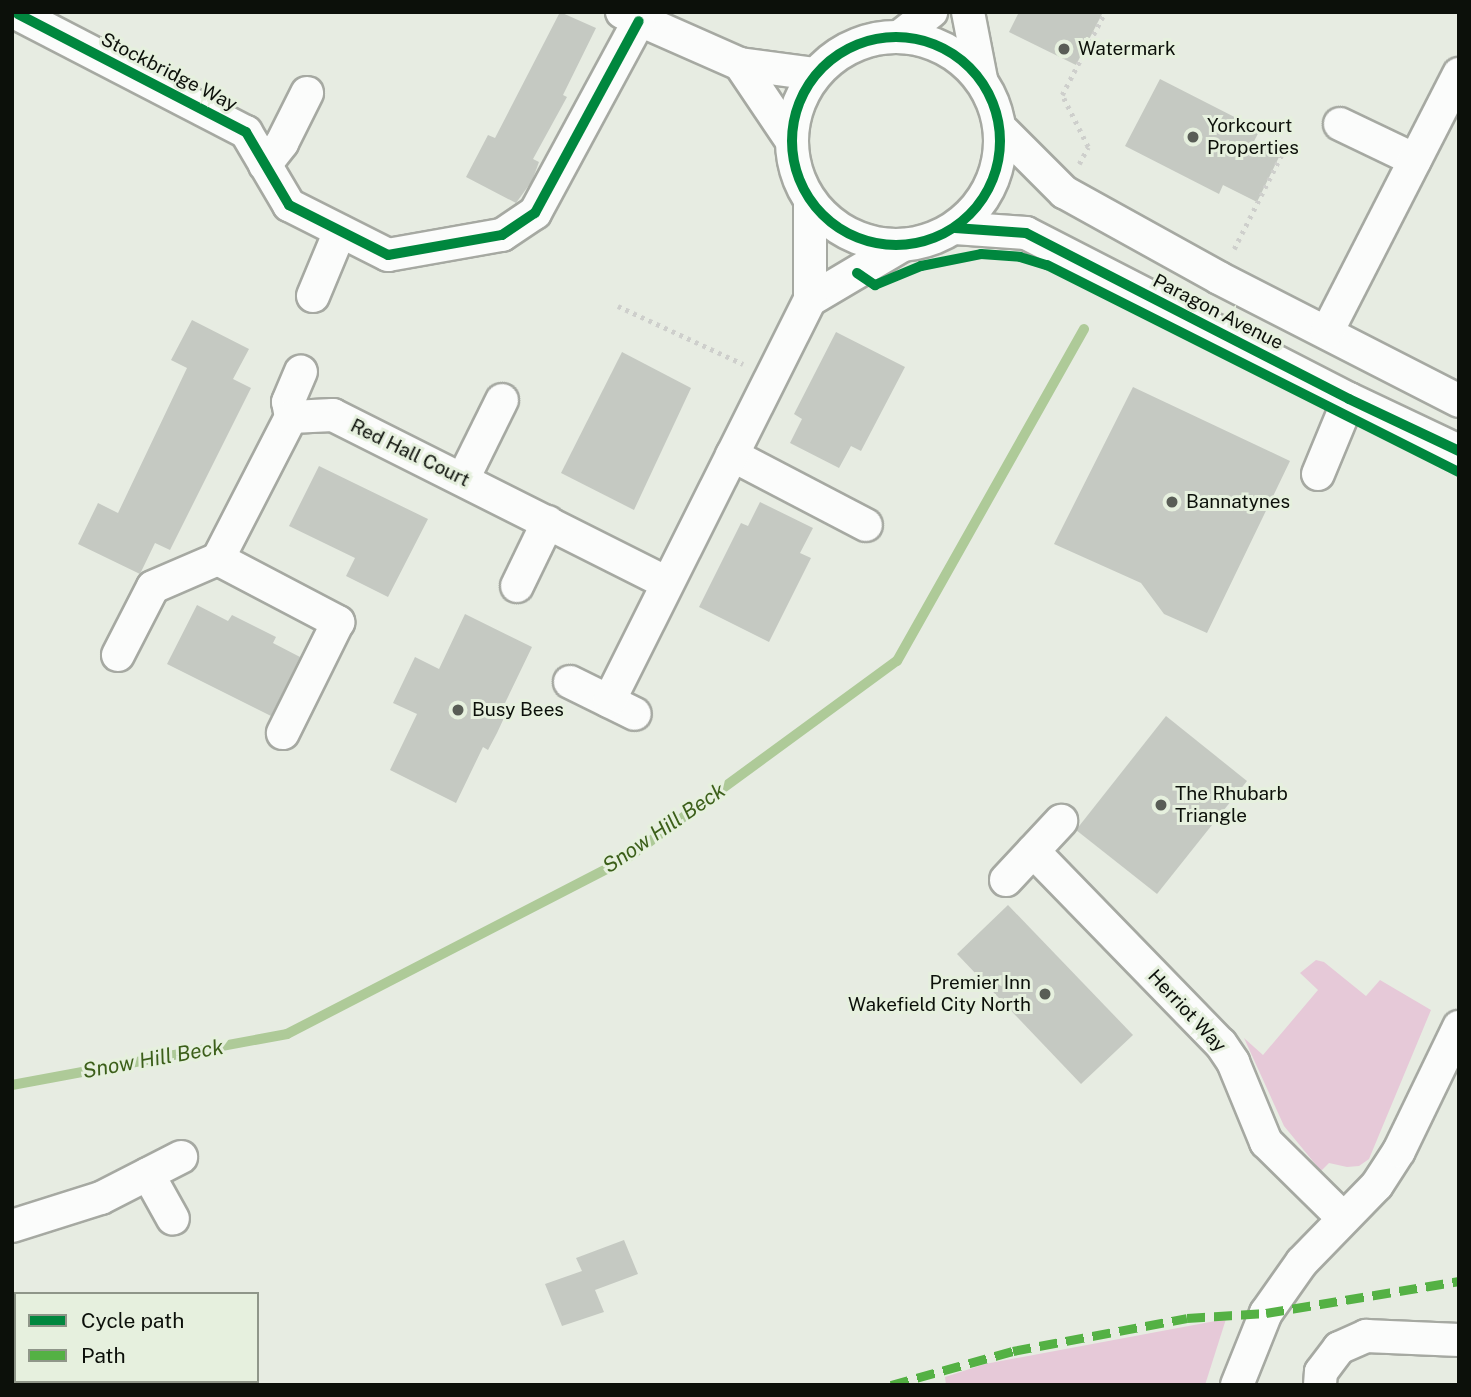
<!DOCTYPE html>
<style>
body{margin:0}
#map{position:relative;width:1471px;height:1397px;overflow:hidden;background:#e7ece2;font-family:"Public Sans",sans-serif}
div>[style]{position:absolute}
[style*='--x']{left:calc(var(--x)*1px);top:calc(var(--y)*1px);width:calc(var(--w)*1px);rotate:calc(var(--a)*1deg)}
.green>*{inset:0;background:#e6c9d8}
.stream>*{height:10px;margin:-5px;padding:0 5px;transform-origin:5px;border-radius:5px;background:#aeca98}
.building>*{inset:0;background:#c5c9c2}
.path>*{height:4.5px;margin-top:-2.25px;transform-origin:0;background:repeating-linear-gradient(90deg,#cecfcc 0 3.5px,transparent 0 8.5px)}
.roads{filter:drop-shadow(2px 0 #a6a9a2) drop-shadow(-2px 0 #a6a9a2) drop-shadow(0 2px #a6a9a2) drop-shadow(0 -2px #a6a9a2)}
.minor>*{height:32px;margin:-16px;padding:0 16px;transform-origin:16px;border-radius:16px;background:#fbfcfb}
.minor>.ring{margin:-16px;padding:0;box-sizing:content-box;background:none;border:32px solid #fbfcfb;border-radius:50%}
.quiet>*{height:9px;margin-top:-4.5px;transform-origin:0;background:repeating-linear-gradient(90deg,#54b144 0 18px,transparent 0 27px)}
.cycleway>*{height:10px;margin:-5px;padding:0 5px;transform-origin:5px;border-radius:5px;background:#00873e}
.cycleway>.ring{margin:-5px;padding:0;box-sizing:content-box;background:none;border:10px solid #00873e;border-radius:50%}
.dots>*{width:19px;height:19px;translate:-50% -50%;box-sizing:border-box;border:4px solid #e6f0de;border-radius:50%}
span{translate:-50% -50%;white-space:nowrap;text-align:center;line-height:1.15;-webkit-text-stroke:6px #e6f0de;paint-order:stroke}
.poi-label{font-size:19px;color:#0c100a}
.left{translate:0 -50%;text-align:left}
.right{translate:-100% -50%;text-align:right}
.street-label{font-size:19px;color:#0c100a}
.water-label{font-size:21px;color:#3c5f1a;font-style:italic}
.frame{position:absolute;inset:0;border:14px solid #0c100a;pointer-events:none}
.legend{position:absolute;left:14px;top:1292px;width:245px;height:91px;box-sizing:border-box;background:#e6f0de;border:2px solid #8f9689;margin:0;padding:9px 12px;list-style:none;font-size:21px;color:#0c100a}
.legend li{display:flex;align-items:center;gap:14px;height:35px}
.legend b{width:35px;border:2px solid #8f9689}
</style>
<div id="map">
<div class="green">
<i style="clip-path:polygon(1316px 960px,1324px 962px,1366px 996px,1380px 980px,1431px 1010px,1369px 1159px,1359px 1166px,1347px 1167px,1329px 1163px,1321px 1171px,1284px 1126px,1244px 1038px,1263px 1055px,1318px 990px,1300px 973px)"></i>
<i style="clip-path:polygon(1226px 1319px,1205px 1385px,946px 1385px,945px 1377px,985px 1364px)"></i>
</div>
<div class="stream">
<i style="--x:12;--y:1085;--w:280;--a:-10.5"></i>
<i style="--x:287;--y:1034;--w:382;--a:-27.3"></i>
<i style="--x:626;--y:859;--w:336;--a:-36.2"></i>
<i style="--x:897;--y:661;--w:381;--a:-60.6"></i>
</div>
<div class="building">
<i style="clip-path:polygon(560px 12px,596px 28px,563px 95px,567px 97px,533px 159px,539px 162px,532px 181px,516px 203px,466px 177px,488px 135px,495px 138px)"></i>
<i style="clip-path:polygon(1019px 12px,1103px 12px,1076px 65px,1009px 32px)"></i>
<i style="clip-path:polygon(1160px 79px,1260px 130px,1253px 143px,1279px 157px,1257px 202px,1223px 185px,1219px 194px,1125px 146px)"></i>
<i style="clip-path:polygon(192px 320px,249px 349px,233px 379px,251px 388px,170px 550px,155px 543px,140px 574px,78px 544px,98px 503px,118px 513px,187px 368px,171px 360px)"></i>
<i style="clip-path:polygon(836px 332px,905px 367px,861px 451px,851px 446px,839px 468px,790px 443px,802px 419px,794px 414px)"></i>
<i style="clip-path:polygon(622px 352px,691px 388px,634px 510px,561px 473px)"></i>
<i style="clip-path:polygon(1133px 387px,1290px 461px,1207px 633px,1164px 614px,1141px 583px,1054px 544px)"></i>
<i style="clip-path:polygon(319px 466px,428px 519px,388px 597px,346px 576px,355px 558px,289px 526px)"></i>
<i style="clip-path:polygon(760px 502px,813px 528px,800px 553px,811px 558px,769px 642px,699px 607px,741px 523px,748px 526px)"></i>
<i style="clip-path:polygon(197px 605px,228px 621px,232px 615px,276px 637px,273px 643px,300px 657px,271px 716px,167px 664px)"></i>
<i style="clip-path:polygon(465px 614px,532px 647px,505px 703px,510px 705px,497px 733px,488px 750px,483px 747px,456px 803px,390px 770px,417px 714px,393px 703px,415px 657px,439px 669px)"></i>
<i style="clip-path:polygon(1166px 716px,1247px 781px,1157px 894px,1076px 830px)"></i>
<i style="clip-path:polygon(1008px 905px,1133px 1035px,1081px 1084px,957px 954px)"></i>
<i style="clip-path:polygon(624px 1240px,638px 1274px,595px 1290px,604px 1312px,562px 1326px,545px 1284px,582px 1271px,576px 1258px)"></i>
</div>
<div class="path">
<i style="--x:1079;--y:164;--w:19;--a:-62"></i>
<i style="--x:1088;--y:147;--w:58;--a:-116.6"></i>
<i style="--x:1062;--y:95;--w:93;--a:-62.6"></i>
<i style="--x:1234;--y:249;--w:115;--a:-63.2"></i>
<i style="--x:618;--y:306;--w:138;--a:24.9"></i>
</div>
<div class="roads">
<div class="minor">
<i style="--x:622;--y:12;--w:129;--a:23.8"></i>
<i style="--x:740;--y:64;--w:76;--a:7.6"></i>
<i style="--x:968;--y:12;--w:68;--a:79"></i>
<i style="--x:18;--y:14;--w:257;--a:27.4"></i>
<i style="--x:246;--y:132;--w:85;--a:59.5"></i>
<i style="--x:289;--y:205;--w:111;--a:26.8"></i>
<i style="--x:388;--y:255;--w:116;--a:-10"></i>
<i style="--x:502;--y:235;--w:40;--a:-34"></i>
<i style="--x:535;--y:213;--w:218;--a:-61.6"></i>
<i class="ring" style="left:792px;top:37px;width:176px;height:176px"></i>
<i style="--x:899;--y:37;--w:41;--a:-38"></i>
<i style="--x:740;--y:64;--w:92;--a:56.1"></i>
<i style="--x:1340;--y:124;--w:83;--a:25.6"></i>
<i style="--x:1000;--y:128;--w:91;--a:45"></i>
<i style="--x:1064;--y:192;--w:177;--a:29"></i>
<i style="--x:1219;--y:278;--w:270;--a:27.1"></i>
<i style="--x:265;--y:165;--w:28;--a:-52"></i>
<i style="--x:282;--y:143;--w:56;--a:-63.4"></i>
<i style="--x:955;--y:228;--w:71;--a:4"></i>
<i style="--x:1026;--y:233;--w:363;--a:27.2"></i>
<i style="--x:1349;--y:399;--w:122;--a:25.3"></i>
<i style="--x:313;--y:296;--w:70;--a:-67.4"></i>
<i style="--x:810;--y:300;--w:106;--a:-30.7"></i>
<i style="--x:1327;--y:332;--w:290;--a:-62.9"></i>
<i style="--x:291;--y:417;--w:15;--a:-101"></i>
<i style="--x:288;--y:402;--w:33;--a:-67"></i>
<i style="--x:732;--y:455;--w:151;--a:27.6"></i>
<i style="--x:1318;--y:474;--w:81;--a:-67.5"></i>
<i style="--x:463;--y:479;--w:88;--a:-63.7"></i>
<i style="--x:218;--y:559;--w:136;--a:27.7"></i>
<i style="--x:338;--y:622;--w:124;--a:116.4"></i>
<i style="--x:517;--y:586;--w:71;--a:-64.2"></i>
<i style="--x:118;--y:655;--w:76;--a:-62.8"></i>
<i style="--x:153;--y:587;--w:71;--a:-23.3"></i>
<i style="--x:218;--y:559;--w:160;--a:-62.8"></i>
<i style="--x:291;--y:417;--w:42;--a:-2.7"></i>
<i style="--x:333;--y:415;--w:374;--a:26.7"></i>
<i style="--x:570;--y:682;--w:72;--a:26.2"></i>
<i style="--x:609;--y:701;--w:449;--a:-63.4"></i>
<i style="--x:810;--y:300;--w:98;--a:-90"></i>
<i style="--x:1033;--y:851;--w:269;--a:45.8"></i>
<i style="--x:1221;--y:1044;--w:22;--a:56"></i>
<i style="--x:1233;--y:1062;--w:87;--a:67.6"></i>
<i style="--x:1266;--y:1142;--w:108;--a:44.6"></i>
<i style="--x:1006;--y:880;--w:81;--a:-47"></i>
<i style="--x:148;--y:1174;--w:51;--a:60.9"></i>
<i style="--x:12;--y:1226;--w:93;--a:-17.5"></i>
<i style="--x:101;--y:1198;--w:90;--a:-27.1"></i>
<i style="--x:1237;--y:1385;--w:78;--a:-68.1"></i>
<i style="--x:1266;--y:1313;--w:62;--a:-54.8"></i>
<i style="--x:1302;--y:1262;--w:107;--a:-45.8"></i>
<i style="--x:1377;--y:1185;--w:40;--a:-57.1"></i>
<i style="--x:1399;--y:1151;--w:138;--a:-64.2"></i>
<i style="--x:1320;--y:1385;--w:13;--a:-86"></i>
<i style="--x:1321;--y:1372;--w:30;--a:-53"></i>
<i style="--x:1339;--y:1348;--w:30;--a:-24"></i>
<i style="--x:1366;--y:1336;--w:93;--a:2.5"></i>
</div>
</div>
<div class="quiet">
<i style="--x:891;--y:1385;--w:127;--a:-15.6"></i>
<i style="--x:1013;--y:1351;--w:177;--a:-10.7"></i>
<i style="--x:1187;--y:1318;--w:79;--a:-3.6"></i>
<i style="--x:1266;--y:1313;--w:196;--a:-9.4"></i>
</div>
<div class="cycleway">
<i style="--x:18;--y:14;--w:257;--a:27.4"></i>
<i style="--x:246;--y:132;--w:85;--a:59.5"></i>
<i style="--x:289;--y:205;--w:111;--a:26.8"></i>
<i style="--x:388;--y:255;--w:116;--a:-10"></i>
<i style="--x:502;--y:235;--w:40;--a:-34"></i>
<i style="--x:535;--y:213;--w:218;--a:-61.6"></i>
<i class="ring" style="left:792px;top:37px;width:198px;height:198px"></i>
<i style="--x:955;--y:228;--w:71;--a:4"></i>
<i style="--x:1026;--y:233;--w:363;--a:27.2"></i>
<i style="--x:1349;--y:399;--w:122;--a:25.3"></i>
<i style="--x:857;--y:273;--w:22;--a:34"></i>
<i style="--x:875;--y:285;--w:50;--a:-22.4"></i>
<i style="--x:921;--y:266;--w:61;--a:-11.3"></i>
<i style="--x:981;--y:254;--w:39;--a:4"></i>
<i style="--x:1020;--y:257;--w:28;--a:17"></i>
<i style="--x:1047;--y:265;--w:461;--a:26.7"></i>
</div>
<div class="dots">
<i style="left:1064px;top:49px;background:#595d56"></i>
<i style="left:1193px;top:137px;background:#595d56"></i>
<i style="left:1172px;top:502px;background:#595d56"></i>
<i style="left:458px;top:710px;background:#595d56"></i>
<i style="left:1161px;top:805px;background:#595d56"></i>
<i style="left:1045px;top:994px;background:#595d56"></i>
</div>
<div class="poi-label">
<span class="left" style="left:1078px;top:49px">Watermark</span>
<span class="left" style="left:1207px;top:137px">Yorkcourt<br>Properties</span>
<span class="left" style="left:1186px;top:502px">Bannatynes</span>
<span class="left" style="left:472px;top:710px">Busy Bees</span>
<span class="left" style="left:1175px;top:805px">The Rhubarb<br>Triangle</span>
<span class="right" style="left:1031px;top:994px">Premier Inn<br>Wakefield City North</span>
</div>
<div class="street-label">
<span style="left:169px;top:72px;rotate:27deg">Stockbridge Way</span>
<span style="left:1218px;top:312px;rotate:27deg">Paragon Avenue</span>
<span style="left:410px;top:453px;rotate:26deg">Red Hall Court</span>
<span style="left:1187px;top:1011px;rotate:47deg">Herriot Way</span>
</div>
<div class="water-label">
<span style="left:664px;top:828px;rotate:-34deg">Snow Hill Beck</span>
<span style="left:153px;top:1059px;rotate:-10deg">Snow Hill Beck</span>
</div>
<div class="frame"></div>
<ul class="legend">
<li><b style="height:9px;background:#00873e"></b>Cycle path</li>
<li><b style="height:9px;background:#54b144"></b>Path</li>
</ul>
</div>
